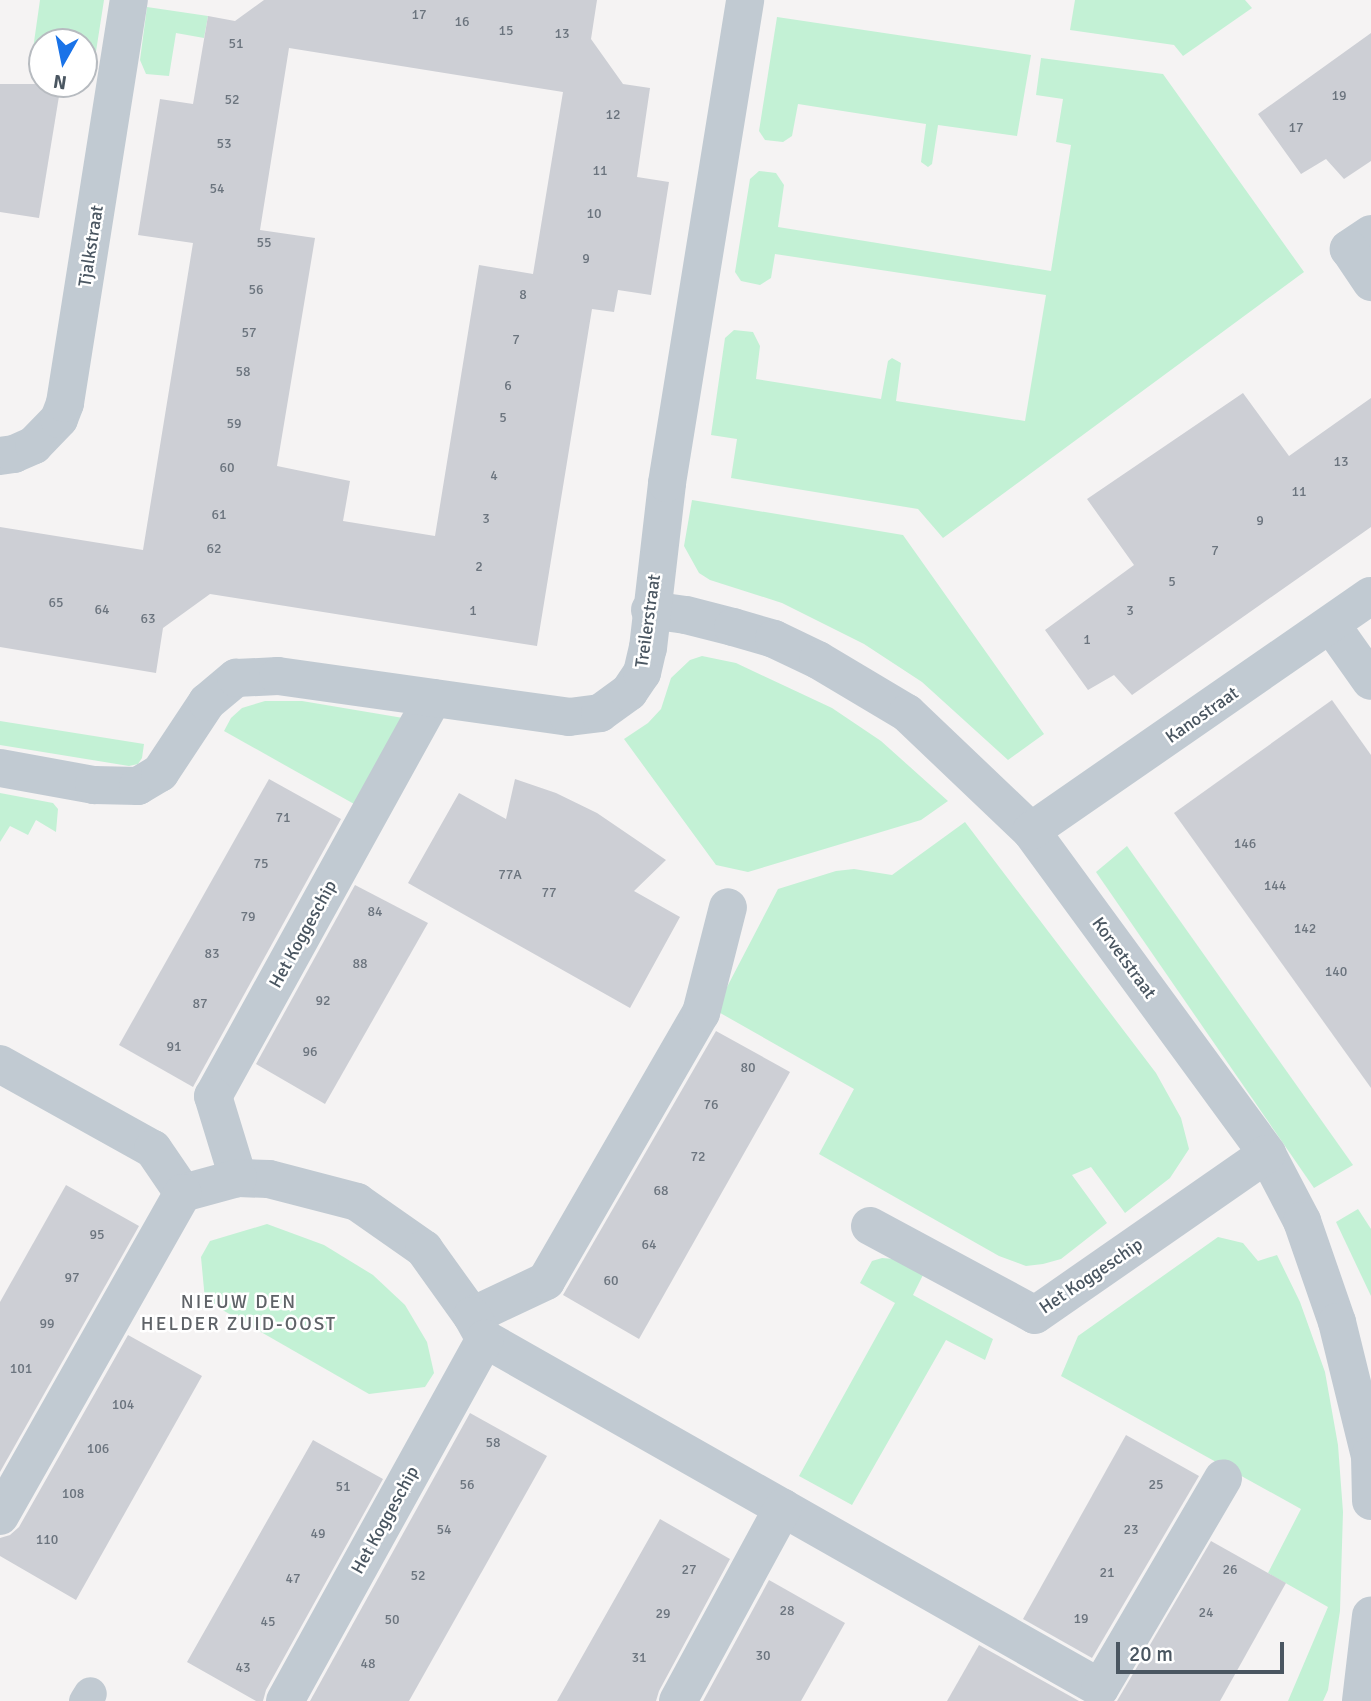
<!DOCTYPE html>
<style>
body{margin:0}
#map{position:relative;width:1371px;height:1701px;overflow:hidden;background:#f5f3f3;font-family:Signika,sans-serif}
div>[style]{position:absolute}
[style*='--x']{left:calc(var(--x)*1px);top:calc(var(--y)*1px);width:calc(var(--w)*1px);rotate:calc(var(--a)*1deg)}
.green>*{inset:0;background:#c3f1d5}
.building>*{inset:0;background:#cdcfd5}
.lane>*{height:33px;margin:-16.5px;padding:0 16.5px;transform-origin:16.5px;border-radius:16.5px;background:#c1cad2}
.street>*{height:38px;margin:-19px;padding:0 19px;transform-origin:19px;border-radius:19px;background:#c1cad2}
span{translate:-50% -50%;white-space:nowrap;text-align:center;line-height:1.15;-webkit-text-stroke:5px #fff;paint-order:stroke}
.number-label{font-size:14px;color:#6b747e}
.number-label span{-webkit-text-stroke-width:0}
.street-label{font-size:18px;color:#4a5661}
.neighbourhood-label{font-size:19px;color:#5f6368;letter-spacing:2px}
.north{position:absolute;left:28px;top:28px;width:70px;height:70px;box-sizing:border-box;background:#fff;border:2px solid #b7bbc0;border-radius:50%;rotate:189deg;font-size:19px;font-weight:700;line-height:28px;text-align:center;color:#4a5661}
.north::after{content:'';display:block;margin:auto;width:24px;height:32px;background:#1a73e8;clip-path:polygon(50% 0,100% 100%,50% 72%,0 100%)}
.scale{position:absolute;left:1116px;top:1642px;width:168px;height:32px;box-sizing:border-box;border:4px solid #4a5661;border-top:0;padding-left:9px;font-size:21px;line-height:24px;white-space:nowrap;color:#4a5661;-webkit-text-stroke:5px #fff;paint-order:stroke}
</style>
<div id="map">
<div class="green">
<i style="clip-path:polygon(40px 0,104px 0,95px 58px,84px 64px,84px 42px,42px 42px,42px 57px,32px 56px)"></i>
<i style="clip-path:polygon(1075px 0,1245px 0,1252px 8px,1183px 56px,1174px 45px,1070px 30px)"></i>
<i style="clip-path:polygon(147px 7px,208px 16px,204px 38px,176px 33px,169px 76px,146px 74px,140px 60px)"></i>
<i style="clip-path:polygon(777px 17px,1031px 55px,1017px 136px,938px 125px,932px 164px,928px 167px,921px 162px,926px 124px,798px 104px,792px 136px,783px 142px,765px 140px,759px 131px)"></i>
<i style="clip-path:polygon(1041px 58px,1163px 74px,1304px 272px,943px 538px,918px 509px,731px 478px,737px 439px,711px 435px,725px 338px,734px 330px,753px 332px,760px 346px,756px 379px,881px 399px,888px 361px,892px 358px,901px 363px,896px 401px,1025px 421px,1046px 295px,775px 254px,771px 278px,760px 285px,741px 281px,735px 272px,750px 179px,759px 171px,776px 173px,784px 185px,778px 227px,1051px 271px,1071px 145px,1056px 142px,1063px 99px,1036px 95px)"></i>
<i style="clip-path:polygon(692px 500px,903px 535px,1044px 734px,1008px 760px,922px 682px,864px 644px,782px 603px,710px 580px,699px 573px,684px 546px)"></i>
<i style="clip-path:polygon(702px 656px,736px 663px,832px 708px,881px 741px,948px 801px,921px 820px,748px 872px,716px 865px,624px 739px,648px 723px,661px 709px,671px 678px,690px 660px)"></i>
<i style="clip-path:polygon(265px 701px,302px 701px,415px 720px,363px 809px,224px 731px,231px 718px,242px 708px)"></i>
<i style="clip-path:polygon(0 721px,144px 744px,142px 758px,138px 764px,129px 766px,0 745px)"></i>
<i style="clip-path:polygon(0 793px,53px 803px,58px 809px,56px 832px,36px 820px,28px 835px,10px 826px,0 842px)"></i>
<i style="clip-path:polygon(965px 822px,1156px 1073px,1181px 1118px,1189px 1149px,1170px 1178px,1125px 1213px,1091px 1167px,1072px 1175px,1107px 1223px,1061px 1259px,1043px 1264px,1026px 1266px,999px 1256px,819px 1154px,854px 1089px,715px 1010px,778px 889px,836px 871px,854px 869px,892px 875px)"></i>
<i style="clip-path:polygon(1127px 846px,1353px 1165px,1314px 1188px,1096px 872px)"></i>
<i style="clip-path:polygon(1358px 1209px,1371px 1229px,1371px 1296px,1336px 1222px)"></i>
<i style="clip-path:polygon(267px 1224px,324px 1245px,373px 1275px,405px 1305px,427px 1342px,434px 1373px,425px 1387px,369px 1394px,205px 1300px,201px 1257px,210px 1241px)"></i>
<i style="clip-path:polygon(1218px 1237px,1243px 1243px,1258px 1261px,1277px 1255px,1300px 1302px,1325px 1372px,1338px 1445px,1343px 1512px,1340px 1611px,1328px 1690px,1323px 1701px,1288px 1701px,1328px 1607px,1268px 1573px,1301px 1509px,1061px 1376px,1078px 1336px)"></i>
<i style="clip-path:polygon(882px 1258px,894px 1259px,923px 1275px,913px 1295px,993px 1339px,985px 1360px,946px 1340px,852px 1505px,799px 1476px,895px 1303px,860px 1283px,872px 1261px)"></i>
</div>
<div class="building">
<i style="clip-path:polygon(evenodd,264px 0,597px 0,591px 39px,623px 84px,650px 88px,637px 177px,669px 182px,651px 295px,618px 290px,614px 312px,592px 309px,537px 646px,210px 594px,163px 628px,156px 673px,0 647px,0 527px,143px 550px,193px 243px,138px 235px,160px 99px,193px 104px,208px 16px,235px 21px,264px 0,289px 48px,563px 92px,533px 274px,479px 265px,435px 536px,343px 521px,350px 481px,277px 466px,315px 238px,260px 230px,289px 48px)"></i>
<i style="clip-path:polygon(1371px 33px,1371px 161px,1344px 179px,1326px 159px,1301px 174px,1258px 114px)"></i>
<i style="clip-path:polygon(0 84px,61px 84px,39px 218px,0 212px)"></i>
<i style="clip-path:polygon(1243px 393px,1289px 456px,1371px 398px,1371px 527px,1132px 695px,1114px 675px,1088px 690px,1045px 630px,1134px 565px,1087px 499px)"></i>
<i style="clip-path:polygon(1332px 700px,1371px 755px,1371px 1088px,1174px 813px)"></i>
<i style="clip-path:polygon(269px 779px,341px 819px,193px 1087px,119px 1045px)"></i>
<i style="clip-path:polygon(515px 779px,556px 793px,597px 813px,666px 860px,634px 891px,680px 917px,630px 1008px,408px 883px,459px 793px,506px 819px)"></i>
<i style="clip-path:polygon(355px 885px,428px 923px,325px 1104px,256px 1064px)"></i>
<i style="clip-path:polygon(716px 1031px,790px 1072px,639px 1339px,563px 1295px)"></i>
<i style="clip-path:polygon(66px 1185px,139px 1226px,0 1472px,0 1302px)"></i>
<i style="clip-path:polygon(128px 1335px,202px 1376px,76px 1600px,0 1556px,0 1538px,10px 1535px,19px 1527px)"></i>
<i style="clip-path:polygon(470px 1413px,547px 1456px,409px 1701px,310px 1701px)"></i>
<i style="clip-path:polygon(1126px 1435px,1199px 1476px,1092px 1658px,1023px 1619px)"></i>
<i style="clip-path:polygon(313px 1440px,383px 1479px,266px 1690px,263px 1701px,256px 1701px,187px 1662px)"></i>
<i style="clip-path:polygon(660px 1519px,730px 1559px,659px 1691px,656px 1701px,557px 1701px)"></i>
<i style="clip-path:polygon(1211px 1541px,1286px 1583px,1220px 1701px,1117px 1701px)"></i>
<i style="clip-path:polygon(769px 1580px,845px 1623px,801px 1701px,703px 1701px)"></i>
<i style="clip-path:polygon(979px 1645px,1079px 1701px,947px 1701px)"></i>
</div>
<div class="lane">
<i style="--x:85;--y:1701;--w:9;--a:-58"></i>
</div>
<div class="street">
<i style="--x:1371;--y:234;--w:27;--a:146"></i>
<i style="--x:1349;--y:249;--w:40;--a:56"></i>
<i style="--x:0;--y:456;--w:14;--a:-8"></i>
<i style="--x:14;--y:454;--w:22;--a:-24"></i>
<i style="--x:34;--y:445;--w:36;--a:-46"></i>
<i style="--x:59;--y:419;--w:17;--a:-69"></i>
<i style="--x:65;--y:403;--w:408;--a:-81"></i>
<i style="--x:650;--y:610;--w:36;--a:8"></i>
<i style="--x:686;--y:615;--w:49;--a:14.3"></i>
<i style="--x:733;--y:627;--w:43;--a:16.3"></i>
<i style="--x:774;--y:639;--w:49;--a:25.5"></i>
<i style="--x:818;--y:660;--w:104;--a:30.8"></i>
<i style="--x:907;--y:713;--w:171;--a:43.6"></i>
<i style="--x:1031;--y:831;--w:400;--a:53.8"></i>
<i style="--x:1267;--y:1154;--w:76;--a:62.4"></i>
<i style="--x:1302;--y:1221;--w:107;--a:70.9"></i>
<i style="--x:1337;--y:1322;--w:138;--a:76.2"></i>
<i style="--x:1370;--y:1456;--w:45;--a:88.7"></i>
<i style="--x:1332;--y:626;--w:67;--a:54.7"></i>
<i style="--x:433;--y:698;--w:455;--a:118.9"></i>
<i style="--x:213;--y:1096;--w:86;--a:73"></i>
<i style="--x:238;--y:1178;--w:31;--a:2"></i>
<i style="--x:269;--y:1179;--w:91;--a:14.6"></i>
<i style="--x:357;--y:1202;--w:82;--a:35"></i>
<i style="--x:424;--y:1249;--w:82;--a:54.4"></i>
<i style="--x:472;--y:1316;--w:82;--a:-25.3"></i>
<i style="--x:546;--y:1281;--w:310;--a:-60"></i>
<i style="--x:701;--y:1013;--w:109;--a:-75.7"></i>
<i style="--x:0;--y:768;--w:96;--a:10.3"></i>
<i style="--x:94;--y:785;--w:44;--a:1.3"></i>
<i style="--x:138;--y:786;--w:26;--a:-31"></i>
<i style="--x:160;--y:773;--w:85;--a:-56.5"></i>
<i style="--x:207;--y:702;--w:38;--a:-40"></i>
<i style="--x:236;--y:678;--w:42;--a:-2.7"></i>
<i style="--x:278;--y:676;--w:294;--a:8"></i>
<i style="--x:569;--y:717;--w:31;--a:-7"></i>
<i style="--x:600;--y:713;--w:36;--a:-36"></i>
<i style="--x:629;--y:692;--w:23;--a:-56"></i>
<i style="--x:642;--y:673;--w:26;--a:-77"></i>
<i style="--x:648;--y:648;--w:166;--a:-83.4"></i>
<i style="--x:667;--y:483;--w:489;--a:-80.8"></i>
<i style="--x:1031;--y:831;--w:413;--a:-34.7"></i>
<i style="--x:0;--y:1064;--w:175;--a:29.1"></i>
<i style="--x:153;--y:1149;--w:53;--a:55.7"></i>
<i style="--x:183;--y:1193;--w:57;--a:-15.3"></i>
<i style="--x:870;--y:1226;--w:187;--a:28.3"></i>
<i style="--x:1035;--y:1315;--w:282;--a:-34.8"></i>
<i style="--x:472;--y:1316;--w:26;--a:61"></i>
<i style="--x:485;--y:1339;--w:707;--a:29.57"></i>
<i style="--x:1100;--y:1688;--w:243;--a:-59.6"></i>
<i style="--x:0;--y:1516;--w:371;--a:-60.5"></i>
<i style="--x:285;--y:1701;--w:414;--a:-61.1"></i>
<i style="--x:678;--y:1701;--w:220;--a:-61.5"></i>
<i style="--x:1361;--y:1701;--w:86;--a:-83.3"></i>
</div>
<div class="number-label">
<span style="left:419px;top:15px">17</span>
<span style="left:462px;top:22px">16</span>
<span style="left:506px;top:31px">15</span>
<span style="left:562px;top:34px">13</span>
<span style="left:236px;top:44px">51</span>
<span style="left:1339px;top:96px">19</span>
<span style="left:232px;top:100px">52</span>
<span style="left:613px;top:115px">12</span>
<span style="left:1296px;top:128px">17</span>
<span style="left:224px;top:144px">53</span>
<span style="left:600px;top:171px">11</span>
<span style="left:217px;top:189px">54</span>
<span style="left:594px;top:214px">10</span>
<span style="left:264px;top:243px">55</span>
<span style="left:586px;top:259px">9</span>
<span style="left:256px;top:290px">56</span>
<span style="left:523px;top:295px">8</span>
<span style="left:249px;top:333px">57</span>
<span style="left:516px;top:340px">7</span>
<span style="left:243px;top:372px">58</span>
<span style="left:508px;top:386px">6</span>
<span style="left:503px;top:418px">5</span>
<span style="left:234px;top:424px">59</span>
<span style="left:1341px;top:462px">13</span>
<span style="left:227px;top:468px">60</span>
<span style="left:494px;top:476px">4</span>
<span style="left:1299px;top:492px">11</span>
<span style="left:219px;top:515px">61</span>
<span style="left:486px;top:519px">3</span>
<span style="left:1260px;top:521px">9</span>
<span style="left:214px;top:549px">62</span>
<span style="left:1215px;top:551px">7</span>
<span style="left:479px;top:567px">2</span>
<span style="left:1172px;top:582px">5</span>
<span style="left:56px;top:603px">65</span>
<span style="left:102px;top:610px">64</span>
<span style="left:473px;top:611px">1</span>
<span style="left:1130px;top:611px">3</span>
<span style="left:148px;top:619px">63</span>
<span style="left:1087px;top:640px">1</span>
<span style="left:283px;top:818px">71</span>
<span style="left:1245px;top:844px">146</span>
<span style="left:261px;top:864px">75</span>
<span style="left:510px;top:875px">77A</span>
<span style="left:1275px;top:886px">144</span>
<span style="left:549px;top:893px">77</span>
<span style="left:375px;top:912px">84</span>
<span style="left:248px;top:917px">79</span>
<span style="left:1305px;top:929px">142</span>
<span style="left:212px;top:954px">83</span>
<span style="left:360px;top:964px">88</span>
<span style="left:1336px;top:972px">140</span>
<span style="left:323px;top:1001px">92</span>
<span style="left:200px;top:1004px">87</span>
<span style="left:174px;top:1047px">91</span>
<span style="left:310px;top:1052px">96</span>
<span style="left:748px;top:1068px">80</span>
<span style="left:711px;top:1105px">76</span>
<span style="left:698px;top:1157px">72</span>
<span style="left:661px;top:1191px">68</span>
<span style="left:97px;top:1235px">95</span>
<span style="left:649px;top:1245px">64</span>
<span style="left:72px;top:1278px">97</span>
<span style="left:611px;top:1281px">60</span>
<span style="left:47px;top:1324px">99</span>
<span style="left:21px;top:1369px">101</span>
<span style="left:123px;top:1405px">104</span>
<span style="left:493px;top:1443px">58</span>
<span style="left:98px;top:1449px">106</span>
<span style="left:467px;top:1485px">56</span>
<span style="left:1156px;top:1485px">25</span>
<span style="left:343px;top:1487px">51</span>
<span style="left:73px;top:1494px">108</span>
<span style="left:444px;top:1530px">54</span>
<span style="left:1131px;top:1530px">23</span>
<span style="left:318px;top:1534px">49</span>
<span style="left:47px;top:1540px">110</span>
<span style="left:689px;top:1570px">27</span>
<span style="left:1230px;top:1570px">26</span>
<span style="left:1107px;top:1573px">21</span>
<span style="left:418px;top:1576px">52</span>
<span style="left:293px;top:1579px">47</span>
<span style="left:787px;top:1611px">28</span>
<span style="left:1206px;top:1613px">24</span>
<span style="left:663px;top:1614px">29</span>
<span style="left:1081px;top:1619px">19</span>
<span style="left:392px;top:1620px">50</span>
<span style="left:268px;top:1622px">45</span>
<span style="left:763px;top:1656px">30</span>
<span style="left:639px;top:1658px">31</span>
<span style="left:368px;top:1664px">48</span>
<span style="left:243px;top:1668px">43</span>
</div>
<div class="street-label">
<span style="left:91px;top:246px;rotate:-81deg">Tjalkstraat</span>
<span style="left:648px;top:621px;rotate:-82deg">Treilerstraat</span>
<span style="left:1202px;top:715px;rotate:-35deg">Kanostraat</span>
<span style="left:303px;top:934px;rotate:-61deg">Het Koggeschip</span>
<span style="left:1124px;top:958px;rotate:54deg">Korvetstraat</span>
<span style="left:1091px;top:1276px;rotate:-34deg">Het Koggeschip</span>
<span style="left:385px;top:1520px;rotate:-61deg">Het Koggeschip</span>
</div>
<div class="neighbourhood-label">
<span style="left:239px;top:1314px">NIEUW DEN<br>HELDER ZUID-OOST</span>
</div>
<div class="north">N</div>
<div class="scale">20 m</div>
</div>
